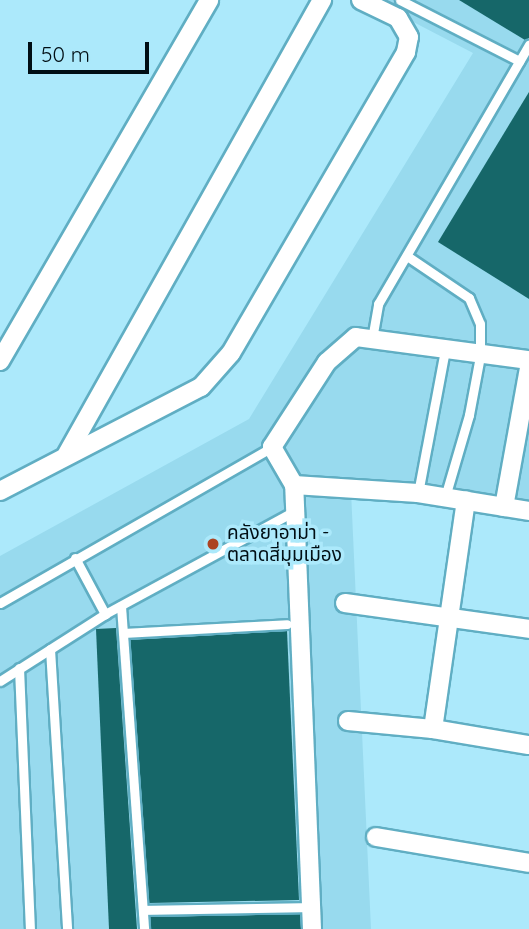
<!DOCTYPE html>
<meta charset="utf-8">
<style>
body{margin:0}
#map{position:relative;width:529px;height:929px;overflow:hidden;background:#ace9fb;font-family:Quicksand,"Noto Sans Thai",sans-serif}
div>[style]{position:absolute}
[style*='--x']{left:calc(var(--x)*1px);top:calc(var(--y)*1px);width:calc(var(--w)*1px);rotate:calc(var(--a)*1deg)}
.built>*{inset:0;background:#98daee}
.building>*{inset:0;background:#166769}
.roads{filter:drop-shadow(2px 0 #60aec3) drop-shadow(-2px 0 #60aec3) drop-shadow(0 2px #60aec3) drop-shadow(0 -2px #60aec3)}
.service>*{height:9px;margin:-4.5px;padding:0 4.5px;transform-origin:4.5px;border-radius:4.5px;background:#fff}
.minor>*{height:18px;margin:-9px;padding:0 9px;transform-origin:9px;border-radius:9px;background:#fff}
.dots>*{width:19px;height:19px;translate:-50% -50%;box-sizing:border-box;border:4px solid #ace9fb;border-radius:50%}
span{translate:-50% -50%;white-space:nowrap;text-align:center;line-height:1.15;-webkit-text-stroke:7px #ace9fb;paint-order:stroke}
.poi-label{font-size:19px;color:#000e14}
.left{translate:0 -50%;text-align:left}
.scale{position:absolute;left:28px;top:42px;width:121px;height:32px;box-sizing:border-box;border:4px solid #000e14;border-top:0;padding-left:9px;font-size:21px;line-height:24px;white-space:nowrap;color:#000e14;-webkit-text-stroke:5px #ace9fb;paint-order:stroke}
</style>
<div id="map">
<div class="built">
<i style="clip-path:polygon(371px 0,529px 0,529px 519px,351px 491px,371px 929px,0 929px,0 556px,249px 419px,473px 53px)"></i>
</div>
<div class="building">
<i style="clip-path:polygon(459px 0,529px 0,529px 38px,525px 40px)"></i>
<i style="clip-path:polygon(529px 92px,529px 299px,438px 242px)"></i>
<i style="clip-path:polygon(116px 628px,137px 929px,109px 929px,96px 629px)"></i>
<i style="clip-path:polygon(287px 631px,299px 900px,149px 903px,130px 640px)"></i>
<i style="clip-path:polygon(300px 914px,301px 929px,151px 929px,150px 917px)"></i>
</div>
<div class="roads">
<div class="service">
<i style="--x:400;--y:0;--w:134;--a:27.1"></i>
<i style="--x:407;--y:256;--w:75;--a:34.1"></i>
<i style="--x:469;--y:298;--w:28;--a:67"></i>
<i style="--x:480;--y:324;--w:32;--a:90"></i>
<i style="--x:480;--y:356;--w:60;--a:100.6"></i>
<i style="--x:469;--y:415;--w:85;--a:106.3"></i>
<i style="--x:372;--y:339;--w:36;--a:-80"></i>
<i style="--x:378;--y:304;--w:300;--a:-59.8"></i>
<i style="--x:418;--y:493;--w:146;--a:-79.3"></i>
<i style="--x:75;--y:558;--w:64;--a:61.8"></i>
<i style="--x:0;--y:603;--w:314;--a:-29.8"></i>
<i style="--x:121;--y:606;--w:324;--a:85.9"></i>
<i style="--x:123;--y:633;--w:164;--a:-3.1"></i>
<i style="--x:50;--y:649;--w:281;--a:86.5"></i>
<i style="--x:19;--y:668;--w:261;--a:87.6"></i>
<i style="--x:0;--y:681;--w:125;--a:-32.5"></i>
<i style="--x:105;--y:614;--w:216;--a:-28.5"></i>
<i style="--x:143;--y:910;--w:168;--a:-1"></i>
</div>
<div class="minor">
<i style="--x:0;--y:361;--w:417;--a:-59.9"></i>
<i style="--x:67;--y:454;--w:521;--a:-60.68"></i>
<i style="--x:294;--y:485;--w:124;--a:3.7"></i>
<i style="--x:418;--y:493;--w:112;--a:9.2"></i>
<i style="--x:0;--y:491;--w:226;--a:-27.4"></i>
<i style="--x:201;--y:387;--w:45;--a:-48.6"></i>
<i style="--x:231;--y:353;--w:348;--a:-59.8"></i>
<i style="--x:406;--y:52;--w:15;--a:-79"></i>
<i style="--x:409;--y:37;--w:22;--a:-120"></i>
<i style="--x:398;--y:18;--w:41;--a:-154.1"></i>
<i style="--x:504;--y:507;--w:141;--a:-79.8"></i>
<i style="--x:345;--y:603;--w:186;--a:8"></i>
<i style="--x:348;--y:721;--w:85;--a:5.4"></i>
<i style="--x:433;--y:729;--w:97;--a:9.5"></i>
<i style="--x:433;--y:729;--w:231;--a:-81.8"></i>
<i style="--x:376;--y:837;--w:155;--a:9.6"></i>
<i style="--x:312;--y:929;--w:444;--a:-92.3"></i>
<i style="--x:294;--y:485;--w:44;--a:-120.1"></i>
<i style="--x:272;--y:447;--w:101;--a:-57.1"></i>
<i style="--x:327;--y:362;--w:38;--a:-41"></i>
<i style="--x:356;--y:337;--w:175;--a:7.6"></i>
</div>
</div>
<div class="dots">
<i style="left:213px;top:544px;background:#ac4423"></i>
</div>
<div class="poi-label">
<span class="left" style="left:227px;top:544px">คลังยาอาม่า -<br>ตลาดสี่มุมเมือง</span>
</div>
<div class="scale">50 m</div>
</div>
